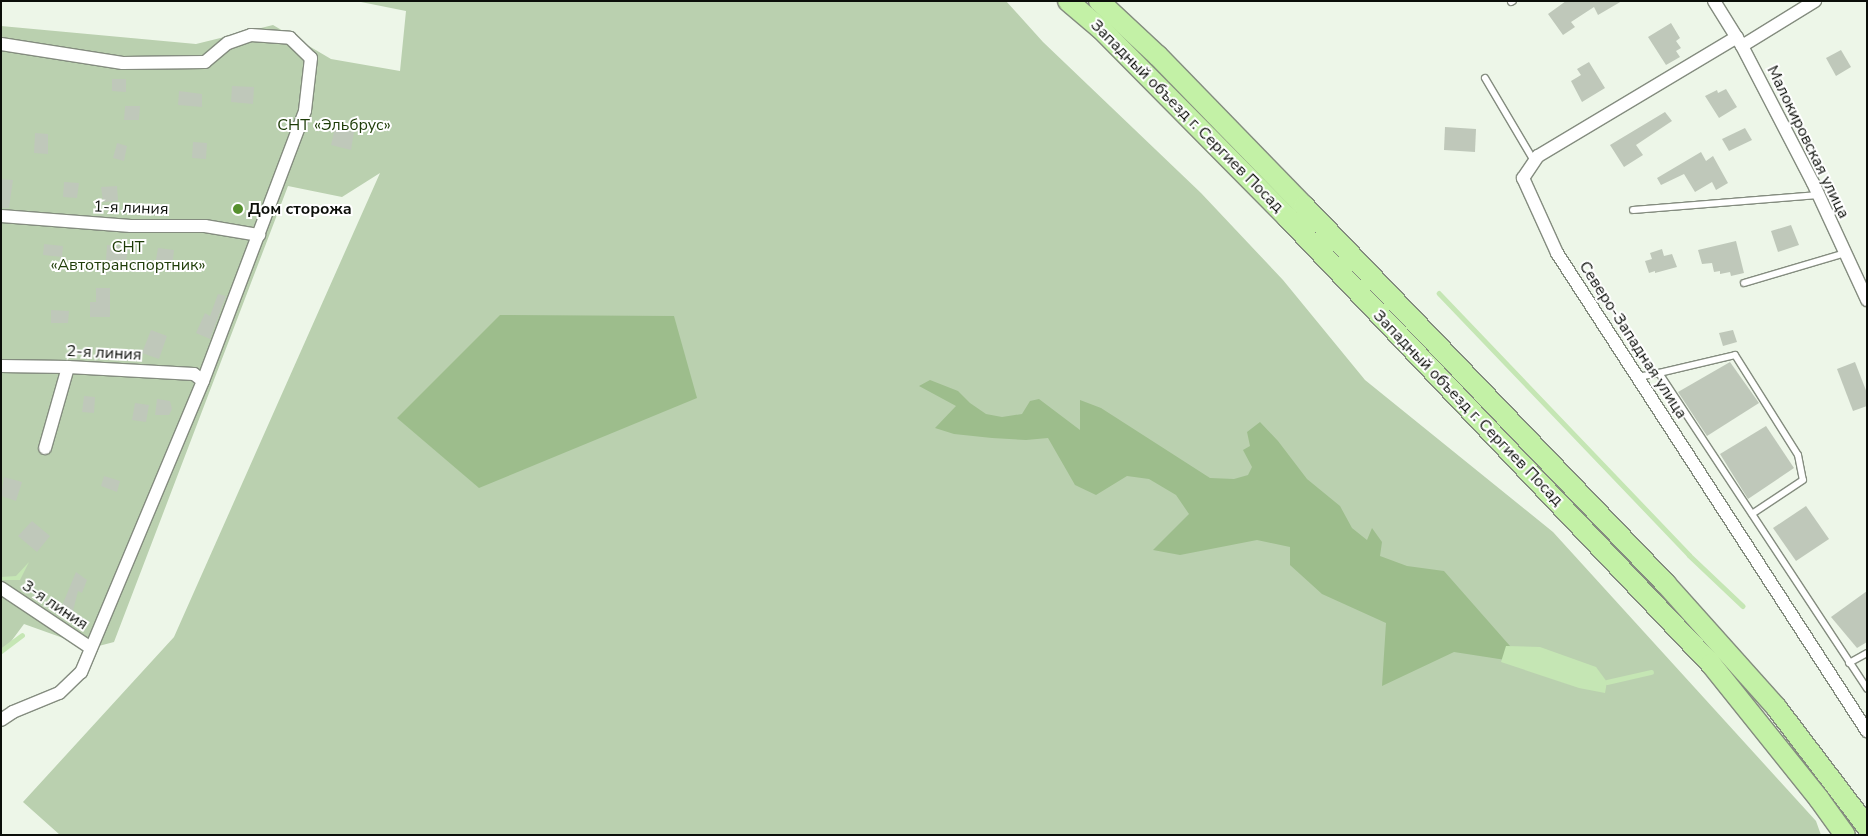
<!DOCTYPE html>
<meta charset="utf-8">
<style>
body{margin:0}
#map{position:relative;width:1868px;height:836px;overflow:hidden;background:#edf6e8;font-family:"Nunito Sans",sans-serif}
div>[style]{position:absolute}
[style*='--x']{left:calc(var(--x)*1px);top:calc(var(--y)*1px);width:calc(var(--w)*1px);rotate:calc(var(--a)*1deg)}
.green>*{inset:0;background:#bad0af}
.forest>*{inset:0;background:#9dbd8c}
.water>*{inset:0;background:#c5e6b4}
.stream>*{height:4.5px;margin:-2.25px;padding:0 2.25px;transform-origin:2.25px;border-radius:2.25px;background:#c5e6b4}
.building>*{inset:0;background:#bfc8ba}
.roads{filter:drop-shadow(1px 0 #848c7f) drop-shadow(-1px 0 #848c7f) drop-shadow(0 1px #848c7f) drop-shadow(0 -1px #848c7f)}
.service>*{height:6px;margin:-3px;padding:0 3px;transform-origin:3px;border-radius:3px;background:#fff}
.minor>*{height:12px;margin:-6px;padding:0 6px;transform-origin:6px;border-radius:6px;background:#fff}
.primary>*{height:20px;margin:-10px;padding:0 10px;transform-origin:10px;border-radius:10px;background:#c3f1a6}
.dots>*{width:14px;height:14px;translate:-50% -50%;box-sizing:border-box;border:2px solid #fff;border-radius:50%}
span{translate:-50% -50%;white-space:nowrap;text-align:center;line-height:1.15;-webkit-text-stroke:4px #fff;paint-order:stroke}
.street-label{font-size:16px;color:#0b0e09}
.park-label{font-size:16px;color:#1e3c07}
.poi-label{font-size:16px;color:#0b0e09;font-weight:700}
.left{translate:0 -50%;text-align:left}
.frame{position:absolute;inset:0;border:2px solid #0b0e09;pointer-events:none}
</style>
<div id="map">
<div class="green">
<i style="clip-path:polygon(356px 1px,1006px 1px,1043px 42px,1201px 193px,1283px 280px,1365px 380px,1553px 532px,1816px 821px,1821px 835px,60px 835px,23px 802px,174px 637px,380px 173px,342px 197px,288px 186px,114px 642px,91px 648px,24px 624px,1px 655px,1px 26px,196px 44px,273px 25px,331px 59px,400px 71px,406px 11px)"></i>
</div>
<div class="forest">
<i style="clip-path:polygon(500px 315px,674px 316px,697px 398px,479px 488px,397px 418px)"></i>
<i style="clip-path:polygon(930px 380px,958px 391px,970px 403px,986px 414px,1002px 417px,1022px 414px,1030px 401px,1039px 399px,1080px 430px,1080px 400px,1101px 408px,1210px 478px,1234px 479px,1248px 475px,1252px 467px,1243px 450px,1250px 446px,1247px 432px,1260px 422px,1278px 441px,1307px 479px,1340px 506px,1352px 528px,1367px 540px,1372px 528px,1382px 542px,1380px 556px,1407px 566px,1444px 571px,1525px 663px,1454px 652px,1382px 686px,1386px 623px,1322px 594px,1290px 565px,1290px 547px,1257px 540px,1180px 555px,1153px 550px,1189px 514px,1176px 495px,1149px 479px,1127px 476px,1096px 495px,1075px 485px,1048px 438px,1026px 440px,992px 438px,954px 434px,935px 428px,956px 406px,919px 386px)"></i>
</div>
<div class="water">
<i style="clip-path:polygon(29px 562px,20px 580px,1px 580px,1px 577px,16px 576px)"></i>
<i style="clip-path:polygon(1506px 646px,1540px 647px,1596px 667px,1607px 682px,1605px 693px,1579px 688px,1501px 662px)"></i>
</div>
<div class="stream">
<i style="--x:1439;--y:293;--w:362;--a:46.3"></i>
<i style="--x:1689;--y:555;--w:74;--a:43.4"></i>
<i style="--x:1;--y:651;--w:26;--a:-37"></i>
<i style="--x:1607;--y:682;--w:45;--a:-12.8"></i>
</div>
<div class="building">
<i style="clip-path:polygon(1566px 1px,1622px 1px,1598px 15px,1594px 7px,1571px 22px,1575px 27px,1563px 35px,1548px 14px)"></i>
<i style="clip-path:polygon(1671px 23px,1680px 38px,1676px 41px,1681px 48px,1676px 51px,1680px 57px,1666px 65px,1648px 37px)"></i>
<i style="clip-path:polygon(1841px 50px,1851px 67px,1836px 76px,1826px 58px)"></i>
<i style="clip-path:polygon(1589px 62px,1605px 88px,1582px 102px,1571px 81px,1581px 75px,1577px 69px)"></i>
<i style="clip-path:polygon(112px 79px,126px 79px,126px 92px,112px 91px)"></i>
<i style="clip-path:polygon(232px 86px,254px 87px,253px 104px,231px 102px)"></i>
<i style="clip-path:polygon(1726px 89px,1737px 107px,1719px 118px,1705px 96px,1717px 90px,1718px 93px)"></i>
<i style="clip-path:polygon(179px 91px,202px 94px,202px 107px,178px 105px)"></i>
<i style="clip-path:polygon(125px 106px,140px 106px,139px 120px,124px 120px)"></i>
<i style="clip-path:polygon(1665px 112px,1672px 121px,1636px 145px,1643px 155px,1624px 167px,1610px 145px)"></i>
<i style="clip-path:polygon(1445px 127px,1476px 129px,1475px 152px,1444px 150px)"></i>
<i style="clip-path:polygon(335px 128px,354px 132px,351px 150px,331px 145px)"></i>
<i style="clip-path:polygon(1745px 128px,1752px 140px,1729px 151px,1722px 139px)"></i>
<i style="clip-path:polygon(35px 133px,48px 134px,48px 154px,34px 153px)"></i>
<i style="clip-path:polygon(193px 142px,207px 143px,206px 159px,192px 158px)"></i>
<i style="clip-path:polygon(117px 143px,127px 146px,124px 161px,113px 158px)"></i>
<i style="clip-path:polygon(1701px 152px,1706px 161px,1713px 156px,1728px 183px,1716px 190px,1712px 182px,1695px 192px,1684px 174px,1661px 185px,1657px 178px)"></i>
<i style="clip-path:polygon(1px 179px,13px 180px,9px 208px,1px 208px)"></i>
<i style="clip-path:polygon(64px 182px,79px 183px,77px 198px,63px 197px)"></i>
<i style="clip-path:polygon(117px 186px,118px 201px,103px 202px,101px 187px)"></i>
<i style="clip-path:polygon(1791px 225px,1799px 245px,1778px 252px,1771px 231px)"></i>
<i style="clip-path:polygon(1736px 241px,1744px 273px,1731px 276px,1730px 272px,1720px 274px,1720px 271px,1714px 272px,1712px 263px,1702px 264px,1698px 250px)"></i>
<i style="clip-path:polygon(44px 244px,63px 246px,62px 257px,43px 255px)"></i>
<i style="clip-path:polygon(107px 245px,128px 247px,126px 262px,106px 260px)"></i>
<i style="clip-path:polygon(158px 248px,174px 250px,172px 268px,155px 265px)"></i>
<i style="clip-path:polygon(1662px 249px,1664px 256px,1672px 254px,1677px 267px,1655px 273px,1655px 271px,1649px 273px,1645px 261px,1652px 259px,1650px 253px)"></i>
<i style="clip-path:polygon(96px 288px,110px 288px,110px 317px,90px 317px,90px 302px,96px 302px)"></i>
<i style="clip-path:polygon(218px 294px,226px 296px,210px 339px,196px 333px,205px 313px,210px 316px)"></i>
<i style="clip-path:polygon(51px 310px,69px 311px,68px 323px,51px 323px)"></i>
<i style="clip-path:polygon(151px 330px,167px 336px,159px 359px,142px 353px)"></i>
<i style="clip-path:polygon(1733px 330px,1737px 342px,1723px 346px,1719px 333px)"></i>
<i style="clip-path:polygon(1730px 362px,1759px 403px,1707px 436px,1678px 392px)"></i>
<i style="clip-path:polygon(1855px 362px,1867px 393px,1867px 406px,1853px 411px,1837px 369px)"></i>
<i style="clip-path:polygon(84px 396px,95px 397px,94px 413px,82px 412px)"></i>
<i style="clip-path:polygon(157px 399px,170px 401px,172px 409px,169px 415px,155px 415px)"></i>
<i style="clip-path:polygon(135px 403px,149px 405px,146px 422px,132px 420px)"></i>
<i style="clip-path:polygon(1766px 426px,1794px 468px,1748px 499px,1720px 454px)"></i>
<i style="clip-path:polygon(104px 476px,120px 481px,117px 492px,101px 486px)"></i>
<i style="clip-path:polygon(4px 477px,22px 482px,16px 501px,1px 496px)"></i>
<i style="clip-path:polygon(1806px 506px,1829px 539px,1796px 561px,1773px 528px)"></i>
<i style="clip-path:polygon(32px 521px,50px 536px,37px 552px,18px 536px)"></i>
<i style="clip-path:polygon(76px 572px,87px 580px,82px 593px,78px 591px,73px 611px,61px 608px)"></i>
<i style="clip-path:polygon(1867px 591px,1867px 642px,1857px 648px,1831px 617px)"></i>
</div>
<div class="roads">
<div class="service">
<i style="--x:1511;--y:2;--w:2;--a:-27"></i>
<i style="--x:1485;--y:78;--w:96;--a:59.4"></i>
<i style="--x:1633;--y:210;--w:186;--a:-4.6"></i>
<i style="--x:1744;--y:283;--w:105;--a:-16.5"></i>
<i style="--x:1659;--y:373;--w:78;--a:-13.3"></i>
<i style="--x:1735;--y:355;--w:118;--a:57.8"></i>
<i style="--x:1798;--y:455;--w:25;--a:79"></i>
<i style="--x:1803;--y:480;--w:61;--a:146.3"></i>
<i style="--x:1637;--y:377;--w:22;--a:-10"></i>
<i style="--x:1659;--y:373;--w:378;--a:56.6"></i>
<i style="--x:1849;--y:663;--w:21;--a:-29"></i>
</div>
<div class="minor">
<i style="--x:1714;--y:1;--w:53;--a:58.1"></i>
<i style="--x:1742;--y:46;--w:154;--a:62.6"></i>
<i style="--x:1813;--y:183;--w:129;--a:65.2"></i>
<i style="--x:1737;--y:37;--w:232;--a:149.1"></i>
<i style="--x:1538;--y:156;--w:27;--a:124"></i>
<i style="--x:1523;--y:178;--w:82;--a:65.6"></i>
<i style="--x:1557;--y:253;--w:570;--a:57.04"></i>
<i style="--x:1;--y:44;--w:123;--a:8.9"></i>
<i style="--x:123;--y:63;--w:82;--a:-0.7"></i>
<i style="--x:205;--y:62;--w:30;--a:-40"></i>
<i style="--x:228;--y:43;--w:24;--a:-19"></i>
<i style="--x:251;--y:35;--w:39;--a:4"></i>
<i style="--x:290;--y:38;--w:29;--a:44"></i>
<i style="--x:311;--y:58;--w:53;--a:96.5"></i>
<i style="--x:305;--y:111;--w:289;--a:110.7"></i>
<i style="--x:203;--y:381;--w:316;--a:112.7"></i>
<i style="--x:81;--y:672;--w:30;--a:136"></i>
<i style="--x:59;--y:693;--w:50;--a:157.6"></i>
<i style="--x:13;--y:712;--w:14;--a:146"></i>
<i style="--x:1742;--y:46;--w:86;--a:-31.7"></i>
<i style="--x:1;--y:216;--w:130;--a:4.4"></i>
<i style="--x:131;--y:226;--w:74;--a:0"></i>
<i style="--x:205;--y:226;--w:55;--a:9.5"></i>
<i style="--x:1;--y:366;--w:67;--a:0.9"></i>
<i style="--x:68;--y:367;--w:126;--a:3.2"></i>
<i style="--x:194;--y:374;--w:11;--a:38"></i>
<i style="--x:45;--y:448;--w:84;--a:-74.1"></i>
<i style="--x:1;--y:588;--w:108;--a:33.7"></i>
</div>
<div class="primary">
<i style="--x:1068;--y:1;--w:43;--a:40.3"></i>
<i style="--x:1101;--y:29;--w:264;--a:45.3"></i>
<i style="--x:1287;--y:217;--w:616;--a:46.51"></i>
<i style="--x:1711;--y:664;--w:173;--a:51.3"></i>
<i style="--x:1819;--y:799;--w:44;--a:54.2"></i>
<i style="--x:1099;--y:1;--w:81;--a:43"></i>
<i style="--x:1158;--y:56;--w:209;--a:45.8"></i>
<i style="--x:1304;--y:206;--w:523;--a:46.24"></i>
<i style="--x:1666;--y:584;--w:165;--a:48.2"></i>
<i style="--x:1776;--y:707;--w:151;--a:52.8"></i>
</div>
</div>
<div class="dots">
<i style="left:238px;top:209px;background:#56902e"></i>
</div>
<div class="street-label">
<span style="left:1187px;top:116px;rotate:45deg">Западный объезд г. Сергиев Посад</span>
<span style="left:1808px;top:142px;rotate:64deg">Малокировская улица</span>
<span style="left:131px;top:208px;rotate:2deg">1-я линия</span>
<span style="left:1633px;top:340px;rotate:57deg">Северо-Западная улица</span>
<span style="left:104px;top:353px;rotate:3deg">2-я линия</span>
<span style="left:1468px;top:408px;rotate:46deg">Западный объезд г. Сергиев Посад</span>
<span style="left:55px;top:605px;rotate:34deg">3-я линия</span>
</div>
<div class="park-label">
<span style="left:334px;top:125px">СНТ «Эльбрус»</span>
<span style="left:128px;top:256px">СНТ<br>«Автотранспортник»</span>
</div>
<div class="poi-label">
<span class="left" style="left:248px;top:209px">Дом сторожа</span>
</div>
<div class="frame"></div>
</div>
